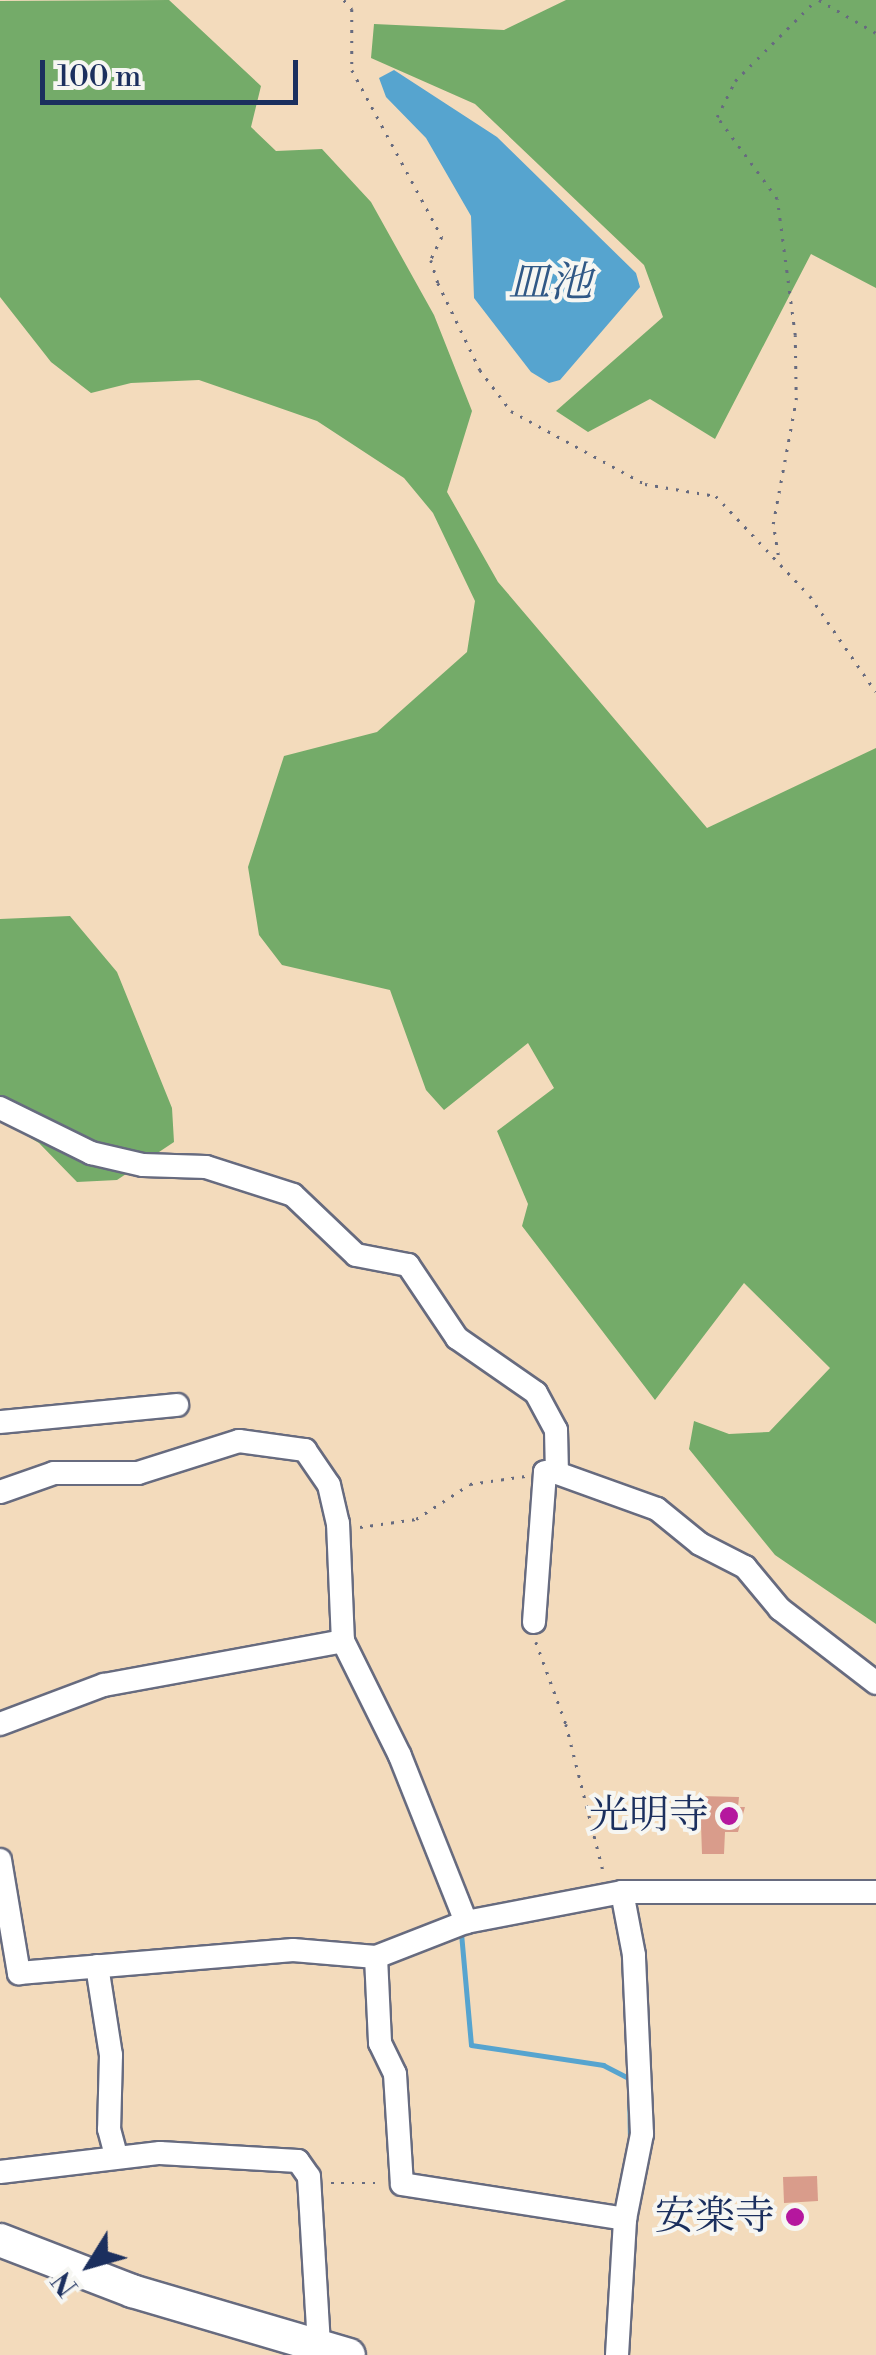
<!DOCTYPE html>
<meta charset="utf-8">
<style>
body{margin:0}
#map{position:relative;width:876px;height:2355px;overflow:hidden;background:#f3dbbc;font-family:"Libre Bodoni","Noto Serif JP",serif}
div>[style]{position:absolute}
[style*='--x']{left:calc(var(--x)*1px);top:calc(var(--y)*1px);width:calc(var(--w)*1px);rotate:calc(var(--a)*1deg)}
.forest>*{inset:0;background:#74ab69}
.water>*{inset:0;background:#56a4cf}
.stream>*{height:5px;margin:-2.5px;padding:0 2.5px;transform-origin:2.5px;border-radius:2.5px;background:#56a4cf}
.building>*{inset:0;background:#d99c8b}
.path>*{height:2.5px;margin-top:-1.25px;transform-origin:0;background:repeating-linear-gradient(90deg,#676b7f 0 2.5px,transparent 0 10.5px)}
.roads{filter:drop-shadow(2px 0 #676b7f) drop-shadow(-2px 0 #676b7f) drop-shadow(0 2px #676b7f) drop-shadow(0 -2px #676b7f)}
.minor>*{height:22px;margin:-11px;padding:0 11px;transform-origin:11px;border-radius:11px;background:#fff}
.highway>*{height:32px;margin:-16px;padding:0 16px;transform-origin:16px;border-radius:16px;background:#fff}
.dots>*{width:28px;height:28px;translate:-50% -50%;box-sizing:border-box;border:5px solid #f6f6f2;border-radius:50%}
span{translate:-50% -50%;white-space:nowrap;text-align:center;line-height:1.15;-webkit-text-stroke:8px #f6f6f2;paint-order:stroke}
.poi-label{font-size:40px;color:#1b2f5e}
.right{translate:-100% -50%;text-align:right}
.water-label{font-size:42px;color:#305886;font-style:italic}
.north{position:absolute;left:40px;top:2215px;width:100px;height:100px;-webkit-text-stroke:8px #f6f6f2;paint-order:stroke;rotate:233deg;font-size:28px;font-weight:700;line-height:40px;text-align:center;color:#1b2f5e}
.north::after{content:'';display:block;margin:auto;width:35px;height:45px;background:#1b2f5e;clip-path:polygon(50% 0,100% 100%,50% 72%,0 100%)}
.scale{position:absolute;left:40px;top:60px;width:258px;height:45px;box-sizing:border-box;border:5px solid #1b2f5e;border-top:0;padding-left:12px;font-size:30px;line-height:35px;white-space:nowrap;color:#1b2f5e;-webkit-text-stroke:8px #f6f6f2;paint-order:stroke}
</style>
<div id="map">
<div class="forest">
<i style="clip-path:polygon(169px 0,261px 86px,251px 127px,276px 151px,322px 149px,371px 202px,434px 315px,472px 411px,447px 492px,498px 582px,707px 828px,876px 748px,876px 1624px,775px 1555px,689px 1449px,694px 1421px,729px 1434px,769px 1432px,830px 1368px,744px 1283px,655px 1400px,522px 1226px,528px 1204px,497px 1131px,554px 1088px,528px 1043px,444px 1110px,426px 1090px,390px 990px,282px 965px,259px 935px,248px 867px,284px 756px,377px 732px,467px 652px,475px 601px,433px 513px,404px 478px,317px 421px,199px 380px,131px 383px,91px 393px,51px 362px,0 297px,0 1px)"></i>
<i style="clip-path:polygon(566px 0,876px 0,876px 288px,811px 254px,715px 439px,650px 399px,588px 432px,556px 411px,663px 317px,644px 265px,475px 104px,371px 58px,374px 24px,504px 30px)"></i>
<i style="clip-path:polygon(70px 916px,117px 972px,172px 1108px,174px 1142px,117px 1180px,77px 1182px,39px 1143px,0 1120px,0 919px)"></i>
</div>
<div class="water">
<i style="clip-path:polygon(394px 70px,497px 137px,636px 273px,640px 287px,560px 380px,549px 383px,531px 372px,474px 298px,471px 216px,426px 138px,386px 97px,379px 78px)"></i>
</div>
<div class="stream">
<i style="--x:461;--y:1933;--w:112;--a:84.9"></i>
<i style="--x:471;--y:2045;--w:134;--a:8.6"></i>
<i style="--x:603;--y:2065;--w:29;--a:27"></i>
<i style="--x:629;--y:2089;--w:54;--a:88.9"></i>
</div>
<div class="building">
<i style="clip-path:polygon(700px 1796px,739px 1797px,738px 1807px,745px 1807px,738px 1832px,725px 1832px,724px 1854px,702px 1854px)"></i>
<i style="clip-path:polygon(817px 2176px,818px 2201px,784px 2203px,783px 2177px)"></i>
</div>
<div class="path">
<i style="--x:344;--y:0;--w:12;--a:48"></i>
<i style="--x:352;--y:9;--w:61;--a:90"></i>
<i style="--x:352;--y:70;--w:190;--a:61.7"></i>
<i style="--x:442;--y:237;--w:25;--a:116"></i>
<i style="--x:431;--y:260;--w:24;--a:73"></i>
<i style="--x:438;--y:283;--w:97;--a:64.2"></i>
<i style="--x:480;--y:370;--w:51;--a:52.9"></i>
<i style="--x:511;--y:411;--w:153;--a:28.6"></i>
<i style="--x:645;--y:484;--w:72;--a:9.6"></i>
<i style="--x:716;--y:496;--w:137;--a:46.8"></i>
<i style="--x:810;--y:596;--w:116;--a:55.5"></i>
<i style="--x:819;--y:0;--w:66;--a:30.1"></i>
<i style="--x:778;--y:555;--w:31;--a:-99"></i>
<i style="--x:773;--y:524;--w:126;--a:-79.5"></i>
<i style="--x:796;--y:400;--w:65;--a:-90.9"></i>
<i style="--x:795;--y:335;--w:137;--a:-97.5"></i>
<i style="--x:777;--y:199;--w:102;--a:-126.2"></i>
<i style="--x:717;--y:117;--w:40;--a:-63.4"></i>
<i style="--x:735;--y:81;--w:115;--a:-45"></i>
<i style="--x:360;--y:1527;--w:57;--a:-8.1"></i>
<i style="--x:416;--y:1519;--w:64;--a:-32.9"></i>
<i style="--x:470;--y:1484;--w:56;--a:-8.3"></i>
<i style="--x:536;--y:1642;--w:87;--a:69.9"></i>
<i style="--x:566;--y:1724;--w:155;--a:75.8"></i>
<i style="--x:331;--y:2183;--w:52;--a:0"></i>
</div>
<div class="roads">
<div class="minor">
<i style="--x:0;--y:1108;--w:102;--a:26.3"></i>
<i style="--x:91;--y:1153;--w:53;--a:13"></i>
<i style="--x:143;--y:1165;--w:63;--a:1.8"></i>
<i style="--x:206;--y:1167;--w:91;--a:17.8"></i>
<i style="--x:293;--y:1195;--w:87;--a:43.6"></i>
<i style="--x:356;--y:1255;--w:53;--a:10.9"></i>
<i style="--x:408;--y:1265;--w:88;--a:56.1"></i>
<i style="--x:457;--y:1338;--w:96;--a:34.8"></i>
<i style="--x:536;--y:1393;--w:42;--a:61.6"></i>
<i style="--x:556;--y:1430;--w:43;--a:88.7"></i>
<i style="--x:0;--y:1422;--w:178;--a:-5.5"></i>
<i style="--x:0;--y:1492;--w:57;--a:-19.4"></i>
<i style="--x:54;--y:1473;--w:84;--a:0"></i>
<i style="--x:138;--y:1473;--w:106;--a:-17.6"></i>
<i style="--x:239;--y:1441;--w:67;--a:7.8"></i>
<i style="--x:305;--y:1450;--w:42;--a:55.6"></i>
<i style="--x:329;--y:1485;--w:39;--a:77"></i>
<i style="--x:338;--y:1523;--w:118;--a:87.6"></i>
<i style="--x:343;--y:1641;--w:128;--a:63.6"></i>
<i style="--x:400;--y:1756;--w:179;--a:68.3"></i>
<i style="--x:534;--y:1622;--w:150;--a:-85.8"></i>
<i style="--x:545;--y:1472;--w:12;--a:5"></i>
<i style="--x:557;--y:1473;--w:106;--a:19.8"></i>
<i style="--x:657;--y:1509;--w:55;--a:39.1"></i>
<i style="--x:700;--y:1544;--w:51;--a:27.1"></i>
<i style="--x:745;--y:1567;--w:55;--a:50.2"></i>
<i style="--x:780;--y:1609;--w:121;--a:37.6"></i>
<i style="--x:0;--y:1724;--w:111;--a:-20.6"></i>
<i style="--x:104;--y:1685;--w:243;--a:-10.4"></i>
<i style="--x:0;--y:1860;--w:115;--a:80.5"></i>
<i style="--x:19;--y:1973;--w:275;--a:-4.8"></i>
<i style="--x:293;--y:1950;--w:83;--a:4.8"></i>
<i style="--x:376;--y:1957;--w:97;--a:-21.3"></i>
<i style="--x:466;--y:1922;--w:159;--a:-10.9"></i>
<i style="--x:622;--y:1892;--w:254;--a:0"></i>
<i style="--x:376;--y:1957;--w:86;--a:87.3"></i>
<i style="--x:380;--y:2043;--w:34;--a:64"></i>
<i style="--x:395;--y:2074;--w:110;--a:86.4"></i>
<i style="--x:402;--y:2184;--w:226;--a:8.9"></i>
<i style="--x:97;--y:1966;--w:90;--a:81.1"></i>
<i style="--x:111;--y:2055;--w:74;--a:91.5"></i>
<i style="--x:109;--y:2129;--w:28;--a:75"></i>
<i style="--x:0;--y:2172;--w:161;--a:-6.8"></i>
<i style="--x:160;--y:2153;--w:138;--a:3.3"></i>
<i style="--x:298;--y:2161;--w:19;--a:55"></i>
<i style="--x:309;--y:2177;--w:169;--a:86.6"></i>
<i style="--x:617;--y:2355;--w:136;--a:-86.6"></i>
<i style="--x:625;--y:2219;--w:87;--a:-78.7"></i>
<i style="--x:642;--y:2134;--w:179;--a:-92.6"></i>
<i style="--x:634;--y:1955;--w:64;--a:-100.8"></i>
</div>
<div class="highway">
<i style="--x:0;--y:2240;--w:142;--a:21.1"></i>
<i style="--x:132;--y:2291;--w:226;--a:16.4"></i>
</div>
</div>
<div class="dots">
<i style="left:729px;top:1816px;background:#b5179e"></i>
<i style="left:795px;top:2217px;background:#b5179e"></i>
</div>
<div class="poi-label">
<span class="right" style="left:709px;top:1816px">光明寺</span>
<span class="right" style="left:775px;top:2217px">安楽寺</span>
</div>
<div class="water-label">
<span style="left:550px;top:284px">皿池</span>
</div>
<div class="north">N</div>
<div class="scale">100 m</div>
</div>
